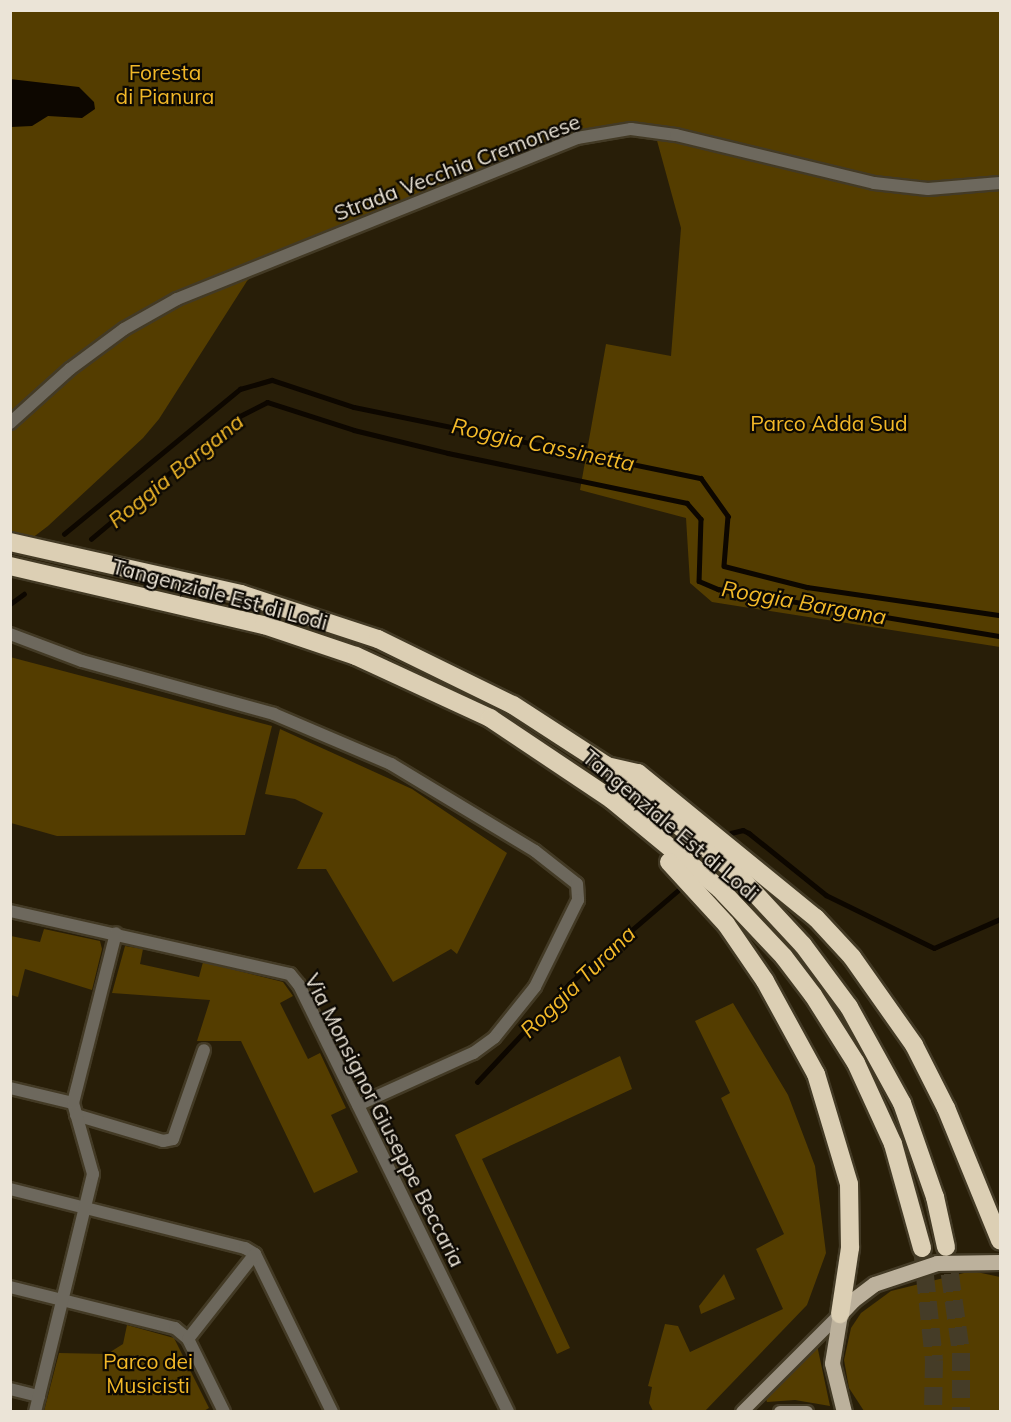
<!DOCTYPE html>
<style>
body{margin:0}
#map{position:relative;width:1011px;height:1422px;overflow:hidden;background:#281e08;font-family:Mulish,sans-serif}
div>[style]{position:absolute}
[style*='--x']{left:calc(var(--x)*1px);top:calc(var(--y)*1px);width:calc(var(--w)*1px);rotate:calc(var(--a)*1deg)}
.green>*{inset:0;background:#543d00}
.water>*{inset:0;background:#0d0700}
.stream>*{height:4.5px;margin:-2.25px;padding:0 2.25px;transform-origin:2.25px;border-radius:2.25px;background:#0d0700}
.highway-tunnel>*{height:18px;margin-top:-9px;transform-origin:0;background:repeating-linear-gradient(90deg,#453c27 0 18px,transparent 0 27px)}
.roads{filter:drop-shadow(2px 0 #433a25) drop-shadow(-2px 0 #433a25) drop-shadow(0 2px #433a25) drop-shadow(0 -2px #433a25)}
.street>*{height:12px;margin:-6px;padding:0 6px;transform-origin:6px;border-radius:6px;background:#6d685d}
.secondary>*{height:12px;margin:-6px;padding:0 6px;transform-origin:6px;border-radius:6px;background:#9a9181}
.primary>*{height:15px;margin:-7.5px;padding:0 7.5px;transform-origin:7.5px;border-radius:7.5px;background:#bcb19c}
.highway>*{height:18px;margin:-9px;padding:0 9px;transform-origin:9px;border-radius:9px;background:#dccfb4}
span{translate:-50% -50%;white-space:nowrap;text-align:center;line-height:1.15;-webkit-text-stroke:4.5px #0d0903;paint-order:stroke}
.park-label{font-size:21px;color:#f2b828}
.street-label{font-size:21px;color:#ebe4d7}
.water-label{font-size:22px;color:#f2b929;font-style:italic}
.frame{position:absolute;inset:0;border:12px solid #ebe4d7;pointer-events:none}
</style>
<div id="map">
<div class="green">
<i style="clip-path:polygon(10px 11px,1000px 11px,1000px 647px,712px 602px,690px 583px,686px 518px,580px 490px,606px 344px,671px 356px,681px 228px,653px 126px,645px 124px,585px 129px,280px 250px,247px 281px,159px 419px,143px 438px,48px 526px,11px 554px)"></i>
<i style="clip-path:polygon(10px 657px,272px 726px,245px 835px,57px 836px,11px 823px)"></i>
<i style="clip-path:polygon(280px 729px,412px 789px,507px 853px,457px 954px,451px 949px,393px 982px,326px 869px,297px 869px,323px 813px,295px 799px,265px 794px)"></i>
<i style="clip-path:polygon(44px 929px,100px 941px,102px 949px,92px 990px,25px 969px,18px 997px,11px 995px,11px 936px,40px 942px)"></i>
<i style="clip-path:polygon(125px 946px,143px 949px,140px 964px,199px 977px,203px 962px,283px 982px,293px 996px,280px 1003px,308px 1059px,320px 1053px,346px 1108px,331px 1115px,358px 1172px,314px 1193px,241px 1041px,197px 1041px,210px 1000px,112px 993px)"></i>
<i style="clip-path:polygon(733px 1003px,788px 1095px,815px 1166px,826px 1253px,807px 1305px,705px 1411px,653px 1411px,649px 1403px,652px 1387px,648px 1386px,665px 1324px,678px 1326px,690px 1352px,783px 1309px,756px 1249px,784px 1234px,721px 1098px,730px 1093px,695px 1021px)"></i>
<i style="clip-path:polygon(620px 1056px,632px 1089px,482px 1159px,570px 1348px,557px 1354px,455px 1135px)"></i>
<i style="clip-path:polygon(972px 1271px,1000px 1277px,1000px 1411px,864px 1411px,849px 1388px,844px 1360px,851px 1328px,861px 1313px,891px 1291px)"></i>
<i style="clip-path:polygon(724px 1274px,735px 1299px,701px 1314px,699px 1306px)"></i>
<i style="clip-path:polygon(127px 1325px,174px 1338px,209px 1408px,202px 1412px,44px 1411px,59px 1353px,107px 1354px,123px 1344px)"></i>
<i style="clip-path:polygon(817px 1345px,830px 1406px,795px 1400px,767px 1402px,765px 1396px)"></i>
</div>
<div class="water">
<i style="clip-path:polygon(10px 79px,79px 87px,94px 102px,95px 109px,82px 118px,48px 116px,32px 126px,11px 127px)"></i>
</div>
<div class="stream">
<i style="--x:64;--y:534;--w:228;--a:-39.5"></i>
<i style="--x:240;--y:389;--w:33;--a:-16"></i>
<i style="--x:272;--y:380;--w:86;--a:18.2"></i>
<i style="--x:354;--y:407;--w:354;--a:11.6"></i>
<i style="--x:701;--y:478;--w:47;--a:54.6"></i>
<i style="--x:728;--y:516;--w:50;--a:94.6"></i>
<i style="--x:724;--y:566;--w:86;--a:14.2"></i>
<i style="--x:807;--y:587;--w:195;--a:8.3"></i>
<i style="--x:91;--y:539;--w:187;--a:-40"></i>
<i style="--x:234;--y:419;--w:37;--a:-27"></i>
<i style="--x:267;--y:402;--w:91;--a:17.8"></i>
<i style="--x:354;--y:430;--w:97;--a:13.7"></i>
<i style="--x:448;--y:453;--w:244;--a:11.8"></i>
<i style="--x:687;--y:503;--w:21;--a:49"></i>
<i style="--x:701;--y:519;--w:62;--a:91.8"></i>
<i style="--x:699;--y:581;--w:21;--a:23"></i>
<i style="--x:718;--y:589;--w:286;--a:9.5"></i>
<i style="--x:10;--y:604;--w:17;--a:-36"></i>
<i style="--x:731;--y:833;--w:12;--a:-14"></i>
<i style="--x:743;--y:830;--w:7;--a:27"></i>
<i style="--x:749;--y:833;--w:99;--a:38.8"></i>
<i style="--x:826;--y:895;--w:120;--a:26.1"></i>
<i style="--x:934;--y:948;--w:72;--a:-23.7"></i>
<i style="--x:477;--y:1082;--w:134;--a:-46.8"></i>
<i style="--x:569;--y:984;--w:150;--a:-40.7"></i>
</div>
<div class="highway-tunnel">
<i style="--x:946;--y:1247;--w:107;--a:81.9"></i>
<i style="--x:961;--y:1353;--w:59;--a:90"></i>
<i style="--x:922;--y:1248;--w:113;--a:83.9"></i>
<i style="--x:934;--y:1360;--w:52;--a:91.1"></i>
</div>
<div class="roads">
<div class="street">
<i style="--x:10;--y:423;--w:81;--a:-42"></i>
<i style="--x:70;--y:369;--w:67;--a:-36.5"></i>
<i style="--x:124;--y:329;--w:61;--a:-29.5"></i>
<i style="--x:177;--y:299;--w:431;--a:-21.9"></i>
<i style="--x:577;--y:138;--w:55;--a:-9.5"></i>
<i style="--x:631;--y:129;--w:45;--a:7.6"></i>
<i style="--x:676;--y:135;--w:204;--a:13.6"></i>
<i style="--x:874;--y:183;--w:54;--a:6.3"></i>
<i style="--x:928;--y:189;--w:72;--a:-4.8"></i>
<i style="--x:10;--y:634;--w:77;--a:20.6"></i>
<i style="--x:82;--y:661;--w:199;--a:15.4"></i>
<i style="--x:274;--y:714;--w:127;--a:23.1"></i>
<i style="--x:391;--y:764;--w:168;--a:31.1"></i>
<i style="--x:535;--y:851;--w:53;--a:38.2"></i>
<i style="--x:577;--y:884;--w:16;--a:86"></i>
<i style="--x:578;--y:900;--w:97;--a:116.3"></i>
<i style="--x:535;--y:987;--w:65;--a:128.8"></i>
<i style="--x:494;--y:1038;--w:26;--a:144"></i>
<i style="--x:473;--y:1053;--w:126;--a:155.7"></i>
<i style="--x:10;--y:911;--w:287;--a:12.7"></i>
<i style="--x:290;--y:974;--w:14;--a:51"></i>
<i style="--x:299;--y:985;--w:475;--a:63.9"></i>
<i style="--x:10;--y:1088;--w:65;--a:13.4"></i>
<i style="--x:76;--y:1115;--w:91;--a:16.6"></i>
<i style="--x:163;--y:1141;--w:10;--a:-11"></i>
<i style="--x:173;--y:1139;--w:94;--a:-70.8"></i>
<i style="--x:10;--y:1189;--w:242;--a:14.1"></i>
<i style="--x:245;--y:1248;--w:12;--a:31"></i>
<i style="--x:255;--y:1254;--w:176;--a:64"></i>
<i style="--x:10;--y:1287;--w:170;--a:14"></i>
<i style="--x:175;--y:1328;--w:17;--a:40"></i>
<i style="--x:188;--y:1339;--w:81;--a:63.7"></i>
<i style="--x:188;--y:1339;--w:108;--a:-51.8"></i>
<i style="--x:10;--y:1389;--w:30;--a:14"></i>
<i style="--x:35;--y:1412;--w:245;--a:-76.3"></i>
<i style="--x:93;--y:1174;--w:74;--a:-105.7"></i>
<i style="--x:73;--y:1103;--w:175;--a:-75.8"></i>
</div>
<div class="secondary">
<i style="--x:742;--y:1412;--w:139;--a:-45"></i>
<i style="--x:780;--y:1412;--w:27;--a:0"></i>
</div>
<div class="primary">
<i style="--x:844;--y:1412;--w:50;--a:-103.8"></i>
<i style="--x:832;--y:1363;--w:50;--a:-80.7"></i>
<i style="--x:840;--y:1314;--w:19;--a:-47"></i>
<i style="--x:853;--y:1300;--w:26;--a:-37"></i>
<i style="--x:874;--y:1284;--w:66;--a:-18.4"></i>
<i style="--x:937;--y:1263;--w:63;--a:-0.9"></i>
</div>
<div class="highway">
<i style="--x:10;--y:542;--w:237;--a:12.7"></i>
<i style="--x:241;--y:594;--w:144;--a:18.2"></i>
<i style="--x:378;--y:639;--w:150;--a:26.1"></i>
<i style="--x:513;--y:705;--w:112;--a:33"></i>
<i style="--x:607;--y:766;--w:169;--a:39.7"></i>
<i style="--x:737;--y:874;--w:97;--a:47.1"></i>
<i style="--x:803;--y:945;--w:77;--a:53.4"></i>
<i style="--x:849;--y:1007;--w:110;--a:61.1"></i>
<i style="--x:902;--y:1103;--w:100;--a:70.7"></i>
<i style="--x:935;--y:1197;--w:51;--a:77.6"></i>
<i style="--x:10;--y:566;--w:261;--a:13.1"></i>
<i style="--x:264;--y:625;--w:97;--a:18.6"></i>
<i style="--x:356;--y:656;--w:148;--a:24.8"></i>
<i style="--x:490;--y:718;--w:146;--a:33.8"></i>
<i style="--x:611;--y:799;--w:141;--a:39.5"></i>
<i style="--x:720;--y:889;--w:93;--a:46.7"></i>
<i style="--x:784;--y:957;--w:48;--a:52.7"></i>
<i style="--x:813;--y:995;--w:80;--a:57.7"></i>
<i style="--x:856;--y:1063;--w:89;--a:65.4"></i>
<i style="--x:893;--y:1144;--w:108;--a:74.4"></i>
<i style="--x:611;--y:767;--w:28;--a:13"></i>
<i style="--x:638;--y:773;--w:230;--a:39.2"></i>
<i style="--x:816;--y:918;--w:53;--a:47.3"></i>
<i style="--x:852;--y:957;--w:108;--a:54.8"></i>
<i style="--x:914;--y:1045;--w:71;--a:63.1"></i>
<i style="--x:946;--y:1108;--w:143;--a:67.8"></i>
<i style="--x:669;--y:862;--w:84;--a:47.4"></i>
<i style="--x:726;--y:924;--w:69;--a:55.6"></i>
<i style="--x:765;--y:981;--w:106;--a:61.3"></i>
<i style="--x:816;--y:1074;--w:115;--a:73.3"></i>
<i style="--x:849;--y:1184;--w:64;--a:89.1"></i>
<i style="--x:850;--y:1248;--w:67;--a:98.6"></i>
</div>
</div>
<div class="park-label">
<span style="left:165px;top:84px">Foresta<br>di Pianura</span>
<span style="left:829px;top:423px">Parco Adda Sud</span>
<span style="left:148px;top:1373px">Parco dei<br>Musicisti</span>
</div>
<div class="street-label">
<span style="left:457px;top:167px;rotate:-21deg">Strada Vecchia Cremonese</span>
<span style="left:220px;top:594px;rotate:15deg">Tangenziale Est di Lodi</span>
<span style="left:671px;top:825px;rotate:40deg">Tangenziale Est di Lodi</span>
<span style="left:385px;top:1120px;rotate:63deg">Via Monsignor Giuseppe Beccaria</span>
</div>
<div class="water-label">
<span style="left:543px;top:445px;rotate:12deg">Roggia Cassinetta</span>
<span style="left:176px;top:471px;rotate:-39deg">Roggia Bargana</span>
<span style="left:804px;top:603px;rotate:10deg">Roggia Bargana</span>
<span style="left:578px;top:982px;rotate:-44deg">Roggia Turana</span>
</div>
<div class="frame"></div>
</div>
